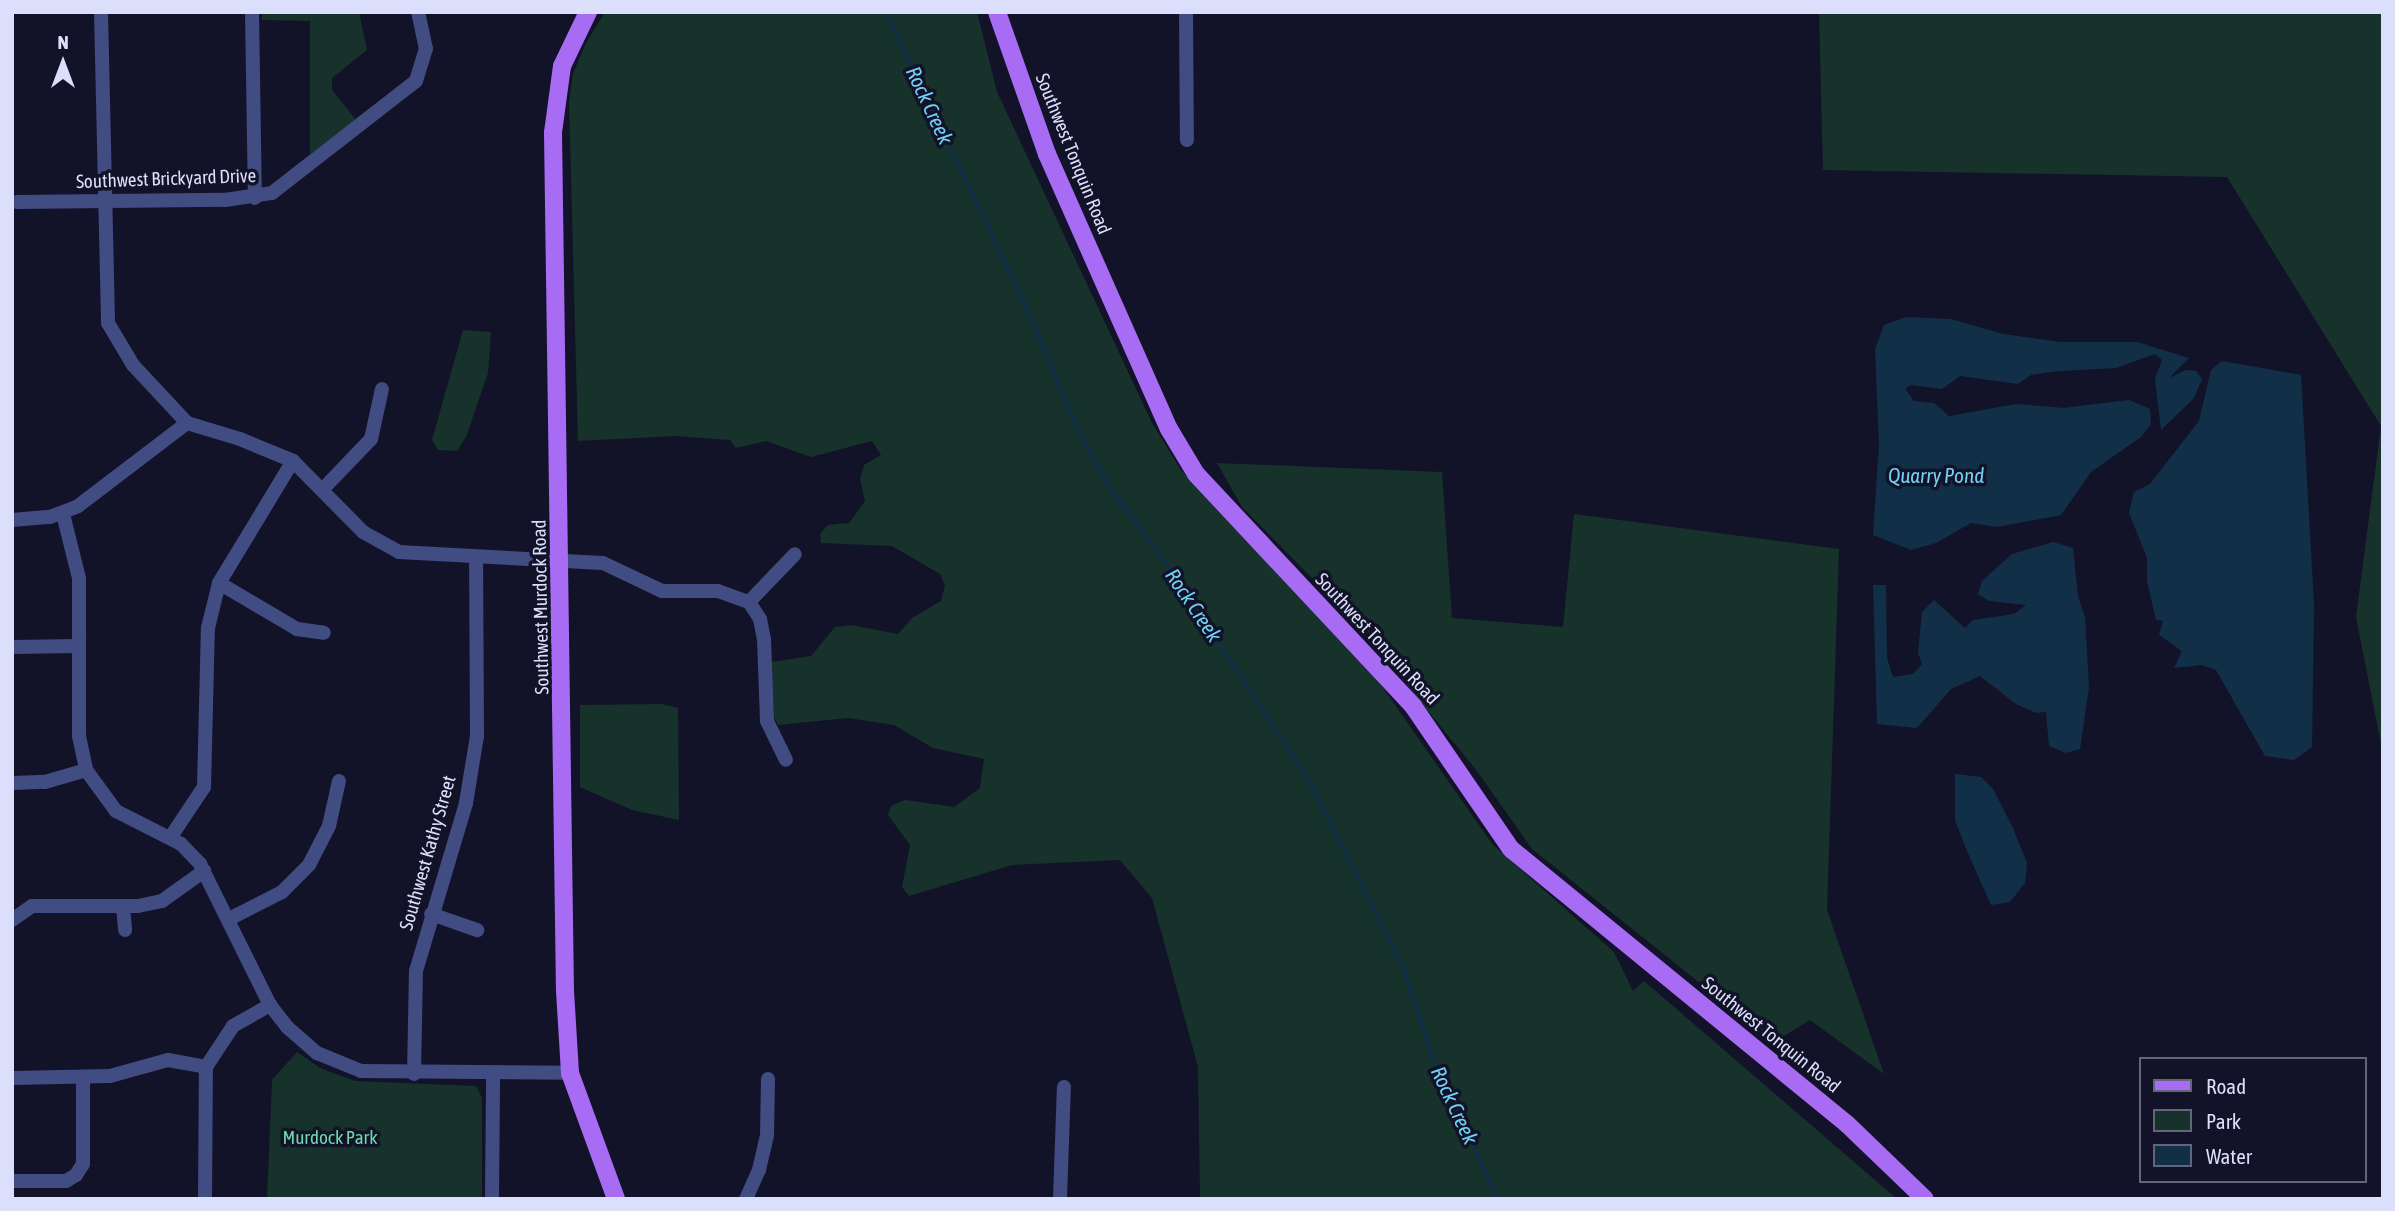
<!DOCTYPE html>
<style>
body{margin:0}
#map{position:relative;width:2395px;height:1211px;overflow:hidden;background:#121328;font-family:"Asap Condensed",sans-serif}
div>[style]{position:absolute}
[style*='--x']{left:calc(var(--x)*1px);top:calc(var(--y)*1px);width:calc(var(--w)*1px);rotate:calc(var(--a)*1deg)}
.green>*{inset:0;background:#16322b}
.water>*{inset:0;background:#113048}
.stream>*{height:3.5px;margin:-1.75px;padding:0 1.75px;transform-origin:1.75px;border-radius:1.75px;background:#113048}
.minor>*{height:14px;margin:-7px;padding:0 7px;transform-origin:7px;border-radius:7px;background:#414c83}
.major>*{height:18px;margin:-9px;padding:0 9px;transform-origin:9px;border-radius:9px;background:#a76cf3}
span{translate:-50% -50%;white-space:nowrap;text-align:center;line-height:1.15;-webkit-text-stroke:7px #121328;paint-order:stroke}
.street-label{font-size:19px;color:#dcdffc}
.park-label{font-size:19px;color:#6dd8a9}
.water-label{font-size:21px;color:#73d1f4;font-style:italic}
.frame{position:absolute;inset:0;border:14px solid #dcdffc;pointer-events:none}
.legend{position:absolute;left:2139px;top:1057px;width:228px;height:126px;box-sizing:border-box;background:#121328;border:2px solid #63657d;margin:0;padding:9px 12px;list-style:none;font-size:21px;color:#dcdffc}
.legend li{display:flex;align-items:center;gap:14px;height:35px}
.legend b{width:35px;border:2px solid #63657d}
.north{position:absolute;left:28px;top:28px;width:70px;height:70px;-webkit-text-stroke:5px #121328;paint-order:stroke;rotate:0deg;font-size:19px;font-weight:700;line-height:28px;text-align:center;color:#dcdffc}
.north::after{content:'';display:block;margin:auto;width:24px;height:32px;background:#dcdffc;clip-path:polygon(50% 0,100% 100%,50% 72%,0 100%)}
</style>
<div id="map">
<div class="green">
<i style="clip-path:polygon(359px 12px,367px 50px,332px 78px,332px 90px,356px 120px,310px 154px,310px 21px,262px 20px,262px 13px)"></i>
<i style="clip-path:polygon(605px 12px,977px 12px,997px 92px,1152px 423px,1181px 470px,1381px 685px,1493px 845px,1614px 952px,1633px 991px,1644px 981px,1897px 1199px,1200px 1199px,1198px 1067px,1152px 898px,1120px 860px,1012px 865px,909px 896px,902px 887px,910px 845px,888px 815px,891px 806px,905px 800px,954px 807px,980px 788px,984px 759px,933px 748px,894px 725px,848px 718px,778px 725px,774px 717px,771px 662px,811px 656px,835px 627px,851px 625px,898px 634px,912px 618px,941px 601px,945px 586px,940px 574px,892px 546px,821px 543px,820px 534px,828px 525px,849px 523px,865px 501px,860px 479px,864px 465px,881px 455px,872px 441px,811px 457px,766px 441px,736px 448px,730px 440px,675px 436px,578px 441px,569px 102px,573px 74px,585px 45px)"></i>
<i style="clip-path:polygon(1819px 12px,2383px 12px,2381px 744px,2356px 617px,2381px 426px,2227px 177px,1823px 170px)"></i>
<i style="clip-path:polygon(463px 330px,491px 332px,488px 373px,466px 437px,457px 451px,438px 450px,432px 440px)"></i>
<i style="clip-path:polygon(1217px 463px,1442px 472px,1452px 618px,1563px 627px,1574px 514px,1839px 549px,1827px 910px,1884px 1074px,1810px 1020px,1774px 1042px,1532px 849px,1477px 771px,1358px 625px,1242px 507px)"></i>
<i style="clip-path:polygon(662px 704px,678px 708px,679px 820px,632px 810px,580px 787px,580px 705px)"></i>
<i style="clip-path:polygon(297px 1052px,320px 1068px,355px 1081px,476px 1086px,482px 1098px,482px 1199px,267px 1199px,272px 1080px)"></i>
</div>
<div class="water">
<i style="clip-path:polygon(1906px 317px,1951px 319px,2003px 334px,2060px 342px,2137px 342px,2189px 358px,2169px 378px,2186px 370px,2196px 371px,2202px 379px,2194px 398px,2161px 430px,2155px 379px,2162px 360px,2155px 354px,2116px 368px,2058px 371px,2031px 375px,2018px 384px,1960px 376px,1942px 389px,1910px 385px,1905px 389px,1914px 401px,1934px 403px,1949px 416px,2016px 404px,2063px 408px,2129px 400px,2150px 409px,2151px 424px,2141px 437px,2091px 472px,2061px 515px,1997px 527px,1971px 523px,1936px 543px,1911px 550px,1873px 535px,1879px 444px,1875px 349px,1884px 325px)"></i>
<i style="clip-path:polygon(2222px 361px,2301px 375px,2314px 604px,2312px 747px,2294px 760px,2265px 756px,2216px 670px,2202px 665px,2174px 668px,2182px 651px,2159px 635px,2163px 621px,2156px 620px,2147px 581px,2147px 558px,2129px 513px,2134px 492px,2150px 484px,2199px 421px,2211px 370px)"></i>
<i style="clip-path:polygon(2053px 542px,2073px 548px,2078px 596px,2085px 617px,2089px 687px,2080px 749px,2066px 753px,2049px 746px,2046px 712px,2036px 713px,2016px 704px,1980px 676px,1951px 689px,1917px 728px,1877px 724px,1873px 585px,1886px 585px,1887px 658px,1893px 677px,1913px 674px,1922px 664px,1918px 653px,1922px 612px,1934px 600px,1965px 628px,1973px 620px,2014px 614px,2026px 605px,1989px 601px,1978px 594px,1982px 581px,2012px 554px)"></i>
<i style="clip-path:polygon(1955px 774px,1981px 777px,1993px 789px,2013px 828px,2027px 863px,2025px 883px,2010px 902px,1991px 905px,1967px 851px,1955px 820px)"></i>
</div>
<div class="stream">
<i style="--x:886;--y:12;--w:328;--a:64.5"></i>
<i style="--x:1027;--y:308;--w:136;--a:67"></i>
<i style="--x:1080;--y:433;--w:60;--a:61.3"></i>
<i style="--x:1109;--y:486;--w:117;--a:53.3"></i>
<i style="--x:1179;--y:580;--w:239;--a:57"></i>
<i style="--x:1309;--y:780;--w:211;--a:63.2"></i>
<i style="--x:1404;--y:968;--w:96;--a:71.8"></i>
<i style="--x:1434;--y:1059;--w:154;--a:65.4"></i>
</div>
<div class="minor">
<i style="--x:101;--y:12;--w:311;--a:88.7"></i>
<i style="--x:108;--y:323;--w:49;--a:59.2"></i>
<i style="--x:133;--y:365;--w:79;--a:47"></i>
<i style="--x:252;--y:12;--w:186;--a:89.1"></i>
<i style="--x:1186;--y:12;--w:128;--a:89.6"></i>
<i style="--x:17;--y:202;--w:208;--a:-0.6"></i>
<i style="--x:225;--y:200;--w:48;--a:-8.5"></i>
<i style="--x:272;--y:193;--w:182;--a:-37.9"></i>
<i style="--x:416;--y:81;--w:34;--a:-73"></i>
<i style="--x:426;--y:49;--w:38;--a:-102"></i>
<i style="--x:324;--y:488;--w:68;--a:-46.2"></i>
<i style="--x:371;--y:439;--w:51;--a:-77.6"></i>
<i style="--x:63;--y:514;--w:66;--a:76"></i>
<i style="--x:79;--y:578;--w:158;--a:90"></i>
<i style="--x:79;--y:736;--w:35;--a:78"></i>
<i style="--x:86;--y:770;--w:51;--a:53.8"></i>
<i style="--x:116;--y:811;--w:73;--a:26.9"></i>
<i style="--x:181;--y:844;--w:28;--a:46"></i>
<i style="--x:200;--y:864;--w:157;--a:63.6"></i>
<i style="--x:270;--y:1005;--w:28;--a:52"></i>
<i style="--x:287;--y:1027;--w:40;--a:41"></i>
<i style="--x:317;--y:1053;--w:48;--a:22.2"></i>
<i style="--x:361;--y:1071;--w:209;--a:0.5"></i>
<i style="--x:12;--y:520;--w:38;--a:-5"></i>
<i style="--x:50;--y:517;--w:30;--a:-21"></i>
<i style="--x:78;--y:506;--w:137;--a:-37.3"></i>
<i style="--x:187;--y:423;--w:55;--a:16.8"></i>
<i style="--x:240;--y:439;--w:57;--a:22.5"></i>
<i style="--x:293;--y:461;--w:100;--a:45.4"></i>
<i style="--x:363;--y:532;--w:41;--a:29.1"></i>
<i style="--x:399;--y:552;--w:204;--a:3.1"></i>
<i style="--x:603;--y:563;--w:65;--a:25.4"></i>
<i style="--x:662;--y:591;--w:56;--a:0"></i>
<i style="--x:718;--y:591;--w:33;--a:20"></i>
<i style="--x:749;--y:602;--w:20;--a:57"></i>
<i style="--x:760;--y:619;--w:20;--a:79"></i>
<i style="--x:764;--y:639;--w:82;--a:87.9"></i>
<i style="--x:767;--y:721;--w:43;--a:64"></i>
<i style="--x:219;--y:583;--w:91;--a:30.5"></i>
<i style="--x:297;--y:629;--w:27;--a:8"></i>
<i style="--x:749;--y:602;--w:66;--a:-46.2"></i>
<i style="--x:12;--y:647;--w:67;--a:-0.9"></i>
<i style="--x:12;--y:783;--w:33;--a:-2"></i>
<i style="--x:45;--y:782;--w:43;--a:-16.3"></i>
<i style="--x:170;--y:838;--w:61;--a:-56.3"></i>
<i style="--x:204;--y:787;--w:159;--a:-88.6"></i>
<i style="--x:208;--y:628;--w:46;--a:-76.3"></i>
<i style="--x:219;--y:583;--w:143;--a:-58.8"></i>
<i style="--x:123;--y:906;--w:24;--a:85"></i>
<i style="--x:431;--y:914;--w:49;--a:19.2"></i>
<i style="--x:229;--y:919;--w:59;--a:-27"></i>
<i style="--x:282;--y:892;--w:38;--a:-45"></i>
<i style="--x:309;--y:865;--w:44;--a:-62.9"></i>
<i style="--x:329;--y:826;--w:46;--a:-77.5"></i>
<i style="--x:12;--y:920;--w:24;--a:-35"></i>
<i style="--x:32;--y:906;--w:106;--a:0"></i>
<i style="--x:138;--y:906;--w:25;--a:-12"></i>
<i style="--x:162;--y:901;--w:52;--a:-35.5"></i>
<i style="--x:414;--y:1074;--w:103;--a:-88.9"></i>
<i style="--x:416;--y:971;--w:175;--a:-73.4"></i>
<i style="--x:466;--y:803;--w:68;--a:-80.7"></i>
<i style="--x:477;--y:736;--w:177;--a:-90.3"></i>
<i style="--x:12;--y:1078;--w:98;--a:-1.2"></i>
<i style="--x:110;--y:1076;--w:60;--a:-15.4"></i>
<i style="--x:168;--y:1060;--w:39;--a:10"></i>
<i style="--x:12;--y:1181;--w:54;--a:0"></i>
<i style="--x:66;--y:1181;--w:12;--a:-31"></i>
<i style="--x:76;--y:1175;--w:13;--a:-58"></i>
<i style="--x:83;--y:1164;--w:86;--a:-90"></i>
<i style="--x:205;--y:1199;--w:132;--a:-89.6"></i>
<i style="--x:206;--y:1067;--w:49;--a:-56.6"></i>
<i style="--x:233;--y:1026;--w:43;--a:-29.6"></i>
<i style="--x:492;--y:1199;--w:126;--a:-89.5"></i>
<i style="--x:746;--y:1199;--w:32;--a:-66"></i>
<i style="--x:759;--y:1170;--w:35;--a:-77"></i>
<i style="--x:767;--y:1136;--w:57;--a:-89"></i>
<i style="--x:1060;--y:1199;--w:112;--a:-88"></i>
</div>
<div class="major">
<i style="--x:588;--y:12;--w:60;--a:115.7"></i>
<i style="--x:562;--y:66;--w:68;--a:97.7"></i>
<i style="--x:553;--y:133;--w:858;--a:89.2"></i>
<i style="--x:565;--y:991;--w:82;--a:86.5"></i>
<i style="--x:570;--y:1073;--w:134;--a:69.9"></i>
<i style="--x:997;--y:12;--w:151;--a:70.6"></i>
<i style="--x:1047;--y:154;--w:301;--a:66.1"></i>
<i style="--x:1169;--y:429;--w:52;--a:59"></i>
<i style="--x:1196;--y:474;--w:318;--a:46.9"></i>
<i style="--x:1413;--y:706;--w:173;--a:55.6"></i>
<i style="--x:1511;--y:849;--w:434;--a:39.3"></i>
<i style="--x:1847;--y:1124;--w:108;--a:43.9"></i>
</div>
<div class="street-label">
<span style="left:1073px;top:154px;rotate:68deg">Southwest Tonquin Road</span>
<span style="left:166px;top:179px;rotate:-2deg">Southwest Brickyard Drive</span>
<span style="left:541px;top:607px;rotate:-91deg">Southwest Murdock Road</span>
<span style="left:1377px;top:639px;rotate:47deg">Southwest Tonquin Road</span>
<span style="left:428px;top:853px;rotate:-74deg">Southwest Kathy Street</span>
<span style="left:1771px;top:1035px;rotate:39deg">Southwest Tonquin Road</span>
</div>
<div class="park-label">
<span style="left:330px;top:1138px">Murdock Park</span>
</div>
<div class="water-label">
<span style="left:930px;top:105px;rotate:65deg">Rock Creek</span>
<span style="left:1936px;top:475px">Quarry Pond</span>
<span style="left:1194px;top:605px;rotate:56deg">Rock Creek</span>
<span style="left:1455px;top:1105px;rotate:65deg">Rock Creek</span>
</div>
<div class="frame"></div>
<ul class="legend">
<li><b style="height:9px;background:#a76cf3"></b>Road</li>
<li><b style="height:19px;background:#16322b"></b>Park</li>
<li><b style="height:19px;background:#113048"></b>Water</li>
</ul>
<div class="north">N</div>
</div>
